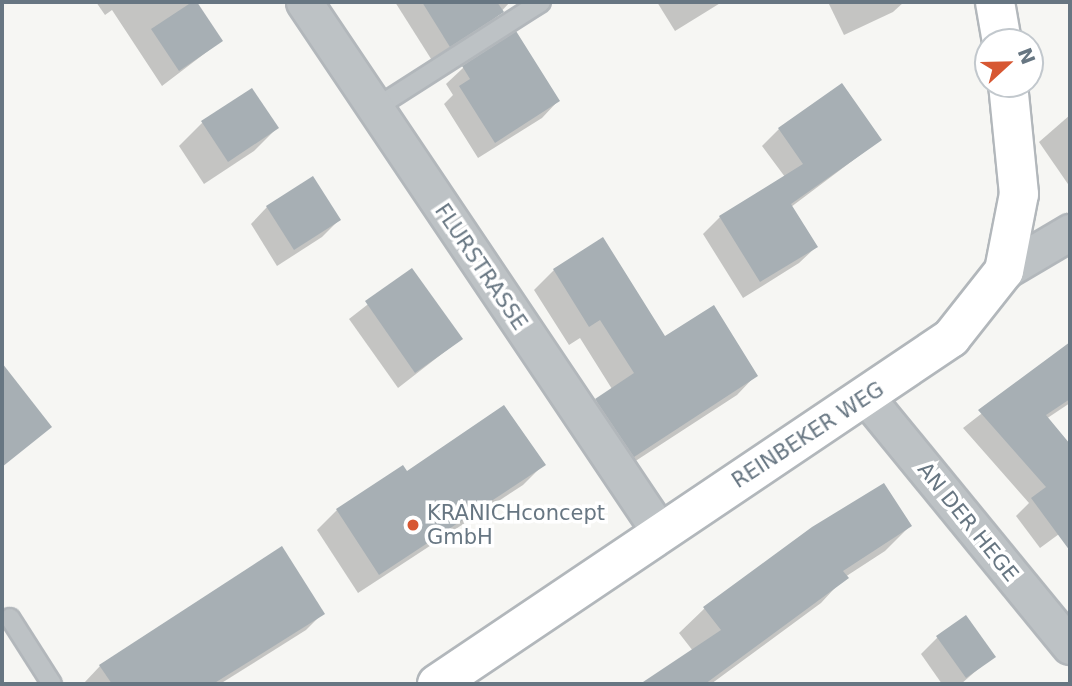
<!DOCTYPE html>
<style>
body{margin:0}
#map{position:relative;width:1072px;height:686px;overflow:hidden;background:#f6f6f3;font-family:"DejaVu Sans",sans-serif}
div>[style]{position:absolute}
[style*='--x']{left:calc(var(--x)*1px);top:calc(var(--y)*1px);width:calc(var(--w)*1px);rotate:calc(var(--a)*1deg)}
.shadow>*{inset:0;background:#0003}
.building>*{inset:0;background:#a7afb4}
.roads{filter:drop-shadow(2px 0 #b2b7bb) drop-shadow(-2px 0 #b2b7bb) drop-shadow(0 2px #b2b7bb) drop-shadow(0 -2px #b2b7bb)}
.service>*{height:18px;margin:-9px;padding:0 9px;transform-origin:9px;border-radius:9px;background:#bdc2c5}
.minor>*{height:35px;margin:-17.5px;padding:0 17.5px;transform-origin:17.5px;border-radius:17.5px;background:#bdc2c5}
.secondary>*{height:38px;margin:-19px;padding:0 19px;transform-origin:19px;border-radius:19px;background:#fff}
.dots>*{width:19px;height:19px;translate:-50% -50%;box-sizing:border-box;border:4px solid #fff;border-radius:50%}
span{translate:-50% -50%;white-space:nowrap;text-align:center;line-height:1.15;-webkit-text-stroke:7px #fff;paint-order:stroke}
.street-label{font-size:21px;color:#677682}
.poi-label{font-size:21px;color:#677682}
.left{translate:0 -50%;text-align:left}
.frame{position:absolute;inset:0;border:4px solid #677682;pointer-events:none}
.north{position:absolute;left:974px;top:28px;width:70px;height:70px;box-sizing:border-box;background:#fff;border:2px solid #c2c8cd;border-radius:50%;rotate:68deg;font-size:19px;font-weight:700;line-height:28px;text-align:center;color:#677682}
.north::after{content:'';display:block;margin:auto;width:24px;height:32px;background:#d75732;clip-path:polygon(50% 0,100% 100%,50% 72%,0 100%)}
</style>
<div id="map">
<div class="shadow">
<i style="clip-path:polygon(96px 2px,195px 2px,221px 41px,162px 86px,112px 10px,105px 15px)"></i>
<i style="clip-path:polygon(395px 2px,510px 2px,485px 29px,433px 62px)"></i>
<i style="clip-path:polygon(657px 2px,722px 2px,675px 31px)"></i>
<i style="clip-path:polygon(828px 2px,904px 2px,893px 12px,844px 35px)"></i>
<i style="clip-path:polygon(516px 34px,558px 101px,542px 118px,478px 158px,444px 104px,453px 95px,446px 84px,463px 68px)"></i>
<i style="clip-path:polygon(1070px 115px,1070px 187px,1039px 142px)"></i>
<i style="clip-path:polygon(202px 123px,277px 128px,254px 151px,204px 184px,179px 146px)"></i>
<i style="clip-path:polygon(779px 129px,880px 140px,791px 207px,816px 247px,799px 263px,743px 298px,703px 234px,720px 217px,785px 177px,762px 146px)"></i>
<i style="clip-path:polygon(267px 207px,339px 220px,322px 237px,277px 266px,251px 224px)"></i>
<i style="clip-path:polygon(602px 240px,664px 338px,756px 375px,737px 395px,614px 475px,576px 419px,612px 389px,580px 338px,569px 345px,534px 290px,554px 270px)"></i>
<i style="clip-path:polygon(412px 270px,461px 339px,398px 388px,349px 319px)"></i>
<i style="clip-path:polygon(1070px 345px,1070px 403px,1046px 419px,1070px 452px,1070px 526px,1040px 548px,1016px 516px,1029px 503px,963px 428px)"></i>
<i style="clip-path:polygon(543px 465px,523px 485px,358px 593px,317px 530px,337px 510px,406px 473px)"></i>
<i style="clip-path:polygon(910px 526px,885px 551px,845px 577px,821px 603px,711px 684px,643px 684px,693px 651px,679px 633px,705px 608px)"></i>
<i style="clip-path:polygon(323px 613px,306px 630px,220px 684px,84px 683px,100px 666px)"></i>
<i style="clip-path:polygon(938px 637px,993px 656px,961px 684px,942px 684px,921px 654px)"></i>
</div>
<div class="building">
<i style="clip-path:polygon(192px 2px,197px 2px,223px 41px,179px 71px,151px 29px)"></i>
<i style="clip-path:polygon(422px 2px,497px 2px,504px 12px,450px 47px)"></i>
<i style="clip-path:polygon(516px 31px,560px 101px,495px 143px,459px 86px,470px 79px,462px 66px)"></i>
<i style="clip-path:polygon(842px 83px,882px 140px,791px 204px,818px 247px,760px 282px,719px 216px,803px 164px,778px 128px)"></i>
<i style="clip-path:polygon(252px 88px,279px 128px,228px 162px,201px 121px)"></i>
<i style="clip-path:polygon(313px 176px,341px 220px,294px 250px,266px 206px)"></i>
<i style="clip-path:polygon(603px 237px,665px 336px,714px 305px,758px 376px,634px 457px,595px 399px,634px 373px,600px 320px,589px 327px,553px 269px)"></i>
<i style="clip-path:polygon(412px 268px,463px 339px,415px 373px,365px 301px)"></i>
<i style="clip-path:polygon(1070px 342px,1070px 399px,1046px 415px,1070px 444px,1070px 551px,1031px 498px,1046px 487px,978px 410px)"></i>
<i style="clip-path:polygon(2px 363px,52px 427px,2px 467px)"></i>
<i style="clip-path:polygon(504px 405px,546px 465px,379px 575px,336px 509px,403px 465px,407px 471px)"></i>
<i style="clip-path:polygon(884px 483px,912px 526px,843px 571px,849px 578px,705px 684px,640px 684px,721px 630px,703px 607px,812px 527px)"></i>
<i style="clip-path:polygon(282px 546px,325px 614px,213px 684px,112px 684px,99px 665px)"></i>
<i style="clip-path:polygon(966px 615px,996px 657px,966px 678px,936px 636px)"></i>
</div>
<div class="roads">
<div class="service">
<i style="--x:374;--y:109;--w:198;--a:-32.6"></i>
<i style="--x:10;--y:618;--w:78;--a:57.5"></i>
</div>
<div class="minor">
<i style="--x:304;--y:2;--w:638;--a:56.11"></i>
<i style="--x:1004;--y:271;--w:77;--a:-30.6"></i>
<i style="--x:866;--y:397;--w:322;--a:50.7"></i>
</div>
<div class="secondary">
<i style="--x:995;--y:2;--w:41;--a:80.1"></i>
<i style="--x:437;--y:684;--w:620;--a:-33.95"></i>
<i style="--x:951;--y:338;--w:85;--a:-51.7"></i>
<i style="--x:1004;--y:271;--w:78;--a:-79"></i>
<i style="--x:1019;--y:194;--w:111;--a:-95.7"></i>
</div>
</div>
<div class="dots">
<i style="left:413px;top:525px;background:#d75732"></i>
</div>
<div class="street-label">
<span style="left:481px;top:267px;rotate:56deg">FLURSTRASSE</span>
<span style="left:808px;top:435px;rotate:-33deg">REINBEKER WEG</span>
<span style="left:968px;top:522px;rotate:51deg">AN DER HEGE</span>
</div>
<div class="poi-label">
<span class="left" style="left:427px;top:525px">KRANICHconcept<br>GmbH</span>
</div>
<div class="frame"></div>
<div class="north">N</div>
</div>
